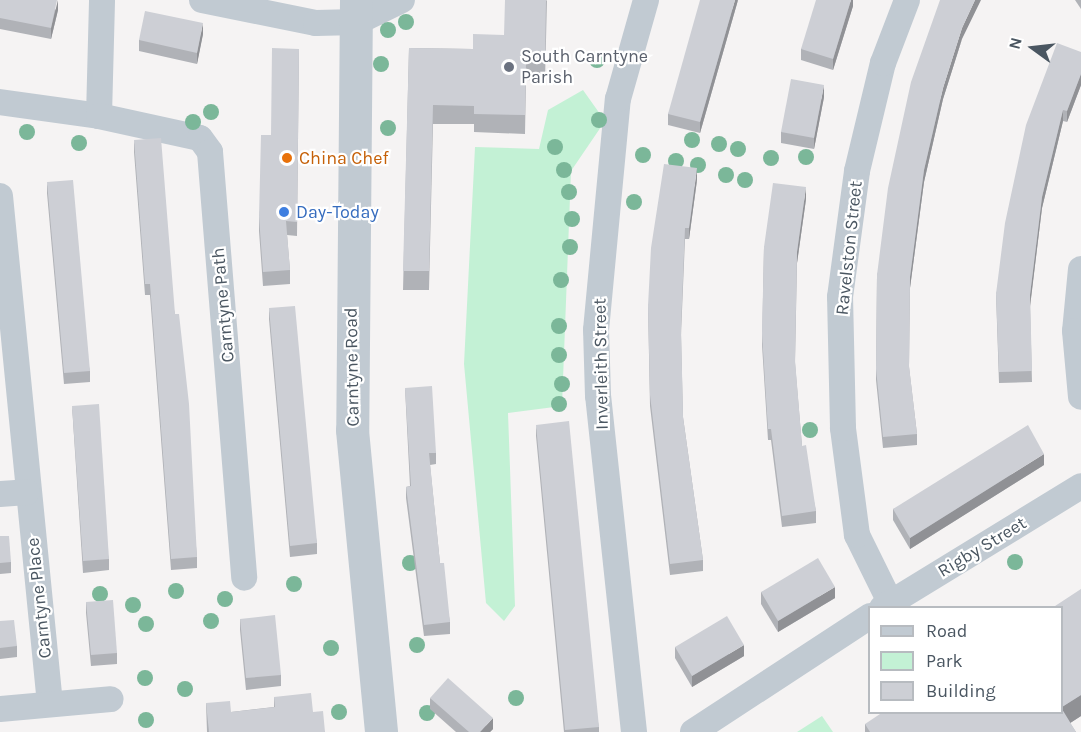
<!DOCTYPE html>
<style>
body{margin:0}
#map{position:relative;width:1081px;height:732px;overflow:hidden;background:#f5f3f3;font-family:Karla,sans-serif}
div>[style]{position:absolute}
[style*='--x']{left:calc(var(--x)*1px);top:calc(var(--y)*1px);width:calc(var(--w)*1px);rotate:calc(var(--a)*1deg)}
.green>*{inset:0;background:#c3f1d5}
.minor>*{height:26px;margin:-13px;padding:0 13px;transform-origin:13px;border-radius:13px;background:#c1cad2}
.tertiary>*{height:33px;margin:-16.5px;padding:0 16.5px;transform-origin:16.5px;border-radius:16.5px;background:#c1cad2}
.trees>*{width:16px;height:16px;margin:-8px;border-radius:50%;background:#7bb799}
.wall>*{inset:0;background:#b0b2b7}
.shaded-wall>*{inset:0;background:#909195}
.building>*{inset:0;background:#cdcfd5}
.dots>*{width:16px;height:16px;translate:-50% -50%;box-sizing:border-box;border:3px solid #fff;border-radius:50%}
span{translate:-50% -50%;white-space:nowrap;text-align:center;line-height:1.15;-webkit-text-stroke:4.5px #fff;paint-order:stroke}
.worship-label{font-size:18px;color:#5b616d}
.left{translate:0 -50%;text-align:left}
.food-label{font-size:18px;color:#c56008}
.shop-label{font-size:18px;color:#366cbe}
.street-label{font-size:18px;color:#4a5661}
.legend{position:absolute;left:868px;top:606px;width:195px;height:108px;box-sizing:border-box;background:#fff;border:2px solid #b7bbc0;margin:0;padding:8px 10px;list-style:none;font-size:18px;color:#4a5661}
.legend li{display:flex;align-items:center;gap:12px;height:30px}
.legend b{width:30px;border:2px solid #b7bbc0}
.north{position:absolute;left:1003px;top:18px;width:60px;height:60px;-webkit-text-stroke:4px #fff;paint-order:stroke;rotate:285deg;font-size:16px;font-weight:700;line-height:24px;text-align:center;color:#4a5661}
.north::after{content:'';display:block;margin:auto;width:21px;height:27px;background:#4a5661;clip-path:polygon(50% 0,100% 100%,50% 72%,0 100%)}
</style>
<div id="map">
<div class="green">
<i style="clip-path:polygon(583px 90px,605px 121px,571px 171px,562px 406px,508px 413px,515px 606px,504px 621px,486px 603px,464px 364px,475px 147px,539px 149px,548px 110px)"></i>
<i style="clip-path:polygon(822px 716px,833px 732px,797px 732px)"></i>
</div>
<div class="minor">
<i style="--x:202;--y:0;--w:116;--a:11.4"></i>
<i style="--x:316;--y:23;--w:41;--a:-1.4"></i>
<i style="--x:357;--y:22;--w:50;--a:-26.1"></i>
<i style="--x:0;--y:102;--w:100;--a:8"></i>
<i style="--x:99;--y:116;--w:116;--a:-88.5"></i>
<i style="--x:99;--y:116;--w:103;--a:12.3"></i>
<i style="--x:200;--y:138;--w:17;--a:54"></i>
<i style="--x:210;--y:152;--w:427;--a:85.4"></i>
<i style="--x:0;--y:196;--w:510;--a:84.38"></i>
<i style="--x:1081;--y:269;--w:62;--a:95.5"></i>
<i style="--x:1075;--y:331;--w:66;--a:84.8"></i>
<i style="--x:0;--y:494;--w:27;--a:-4"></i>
<i style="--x:890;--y:602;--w:75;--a:-116.2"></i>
<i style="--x:857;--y:535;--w:108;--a:-97.5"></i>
<i style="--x:843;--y:428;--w:131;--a:-91.3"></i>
<i style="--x:840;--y:297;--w:127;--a:-82.3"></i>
<i style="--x:857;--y:171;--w:111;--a:-76.5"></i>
<i style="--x:883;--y:63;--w:67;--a:-69.1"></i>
<i style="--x:882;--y:608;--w:233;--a:-31.5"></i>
<i style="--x:0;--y:709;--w:111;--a:-5.1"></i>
<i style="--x:634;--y:732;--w:338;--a:-96.1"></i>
<i style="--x:598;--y:396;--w:66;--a:-91.7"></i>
<i style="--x:596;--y:330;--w:232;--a:-84.6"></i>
<i style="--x:618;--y:99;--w:103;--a:-74.2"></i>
<i style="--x:693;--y:732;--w:212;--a:-33.2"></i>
</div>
<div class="tertiary">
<i style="--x:356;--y:0;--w:430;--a:90.5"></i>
<i style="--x:352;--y:430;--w:303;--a:84.5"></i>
</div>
<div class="trees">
<i style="left:406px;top:22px"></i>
<i style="left:388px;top:30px"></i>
<i style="left:597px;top:60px"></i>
<i style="left:381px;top:64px"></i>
<i style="left:211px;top:112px"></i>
<i style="left:599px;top:120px"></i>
<i style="left:193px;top:122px"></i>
<i style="left:388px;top:128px"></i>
<i style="left:27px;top:132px"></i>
<i style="left:692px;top:140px"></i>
<i style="left:79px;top:143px"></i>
<i style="left:719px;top:144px"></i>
<i style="left:555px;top:147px"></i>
<i style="left:738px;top:149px"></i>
<i style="left:643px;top:155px"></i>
<i style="left:806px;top:157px"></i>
<i style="left:771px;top:158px"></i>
<i style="left:676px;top:161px"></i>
<i style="left:698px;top:165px"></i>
<i style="left:564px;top:170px"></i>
<i style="left:726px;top:175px"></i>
<i style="left:745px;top:180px"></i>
<i style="left:569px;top:192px"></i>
<i style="left:634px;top:202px"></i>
<i style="left:572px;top:219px"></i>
<i style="left:570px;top:247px"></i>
<i style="left:561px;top:280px"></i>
<i style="left:559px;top:326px"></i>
<i style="left:559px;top:355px"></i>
<i style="left:562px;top:384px"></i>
<i style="left:559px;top:404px"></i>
<i style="left:810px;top:430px"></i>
<i style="left:1015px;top:562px"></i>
<i style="left:410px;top:563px"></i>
<i style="left:294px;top:584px"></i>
<i style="left:176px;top:591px"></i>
<i style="left:100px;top:594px"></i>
<i style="left:225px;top:599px"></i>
<i style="left:133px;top:605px"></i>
<i style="left:211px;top:621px"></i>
<i style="left:146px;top:624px"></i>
<i style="left:417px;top:645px"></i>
<i style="left:331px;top:648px"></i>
<i style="left:145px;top:678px"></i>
<i style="left:185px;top:689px"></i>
<i style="left:516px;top:698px"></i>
<i style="left:339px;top:712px"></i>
<i style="left:427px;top:713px"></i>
<i style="left:146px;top:720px"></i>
</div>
<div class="wall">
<i style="clip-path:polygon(0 0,58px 10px,51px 39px,0 29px)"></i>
<i style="clip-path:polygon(547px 0,545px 81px,526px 80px,525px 134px,474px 132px,474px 124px,433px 124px,429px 290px,403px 290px,409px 48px,473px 49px,504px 35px)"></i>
<i style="clip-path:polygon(738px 0,700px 133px,668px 125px,668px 114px)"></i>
<i style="clip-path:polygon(853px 0,853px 6px,833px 70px,801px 60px,801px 49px)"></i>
<i style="clip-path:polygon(1075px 0,1081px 0,1081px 9px)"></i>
<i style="clip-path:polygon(203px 34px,197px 64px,139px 51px,139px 40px)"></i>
<i style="clip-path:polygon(962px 39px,943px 99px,924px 182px,910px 288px,909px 367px,917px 434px,917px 445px,883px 448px,876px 380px,877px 275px)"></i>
<i style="clip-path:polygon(299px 49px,297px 236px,287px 235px,290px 270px,290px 284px,263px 286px,259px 231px,259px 217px,271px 135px)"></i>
<i style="clip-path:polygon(1081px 52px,1081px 85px,1067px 122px,1063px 121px,1042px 208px,1030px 305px,1032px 382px,999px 383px,996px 294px)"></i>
<i style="clip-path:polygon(824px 97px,814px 149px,781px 143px,781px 132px)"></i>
<i style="clip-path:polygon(134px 140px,175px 314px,197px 557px,197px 568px,171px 570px,150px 295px,145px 295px,134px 152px)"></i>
<i style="clip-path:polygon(697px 180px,689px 239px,685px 239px,681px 335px,683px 417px,703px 560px,703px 571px,670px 575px,650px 406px,648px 306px)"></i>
<i style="clip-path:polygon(47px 182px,90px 371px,90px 382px,64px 384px,47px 193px)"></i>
<i style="clip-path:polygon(806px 199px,797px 263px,795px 363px,802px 446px,816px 511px,816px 523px,782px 527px,771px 440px,768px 440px,762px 345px,764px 247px)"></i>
<i style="clip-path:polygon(269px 308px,317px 543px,317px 554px,290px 557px,269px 319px)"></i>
<i style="clip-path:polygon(405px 388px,436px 453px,436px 464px,430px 465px,440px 563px,450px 622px,450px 634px,424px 636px,406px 498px,406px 487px,410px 486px)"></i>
<i style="clip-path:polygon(72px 406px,109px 559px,109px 570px,83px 573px)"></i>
<i style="clip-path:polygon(536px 425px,599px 727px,599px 732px,564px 732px,536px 436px)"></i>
<i style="clip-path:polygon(1044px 465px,910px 549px,893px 520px,893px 509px)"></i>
<i style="clip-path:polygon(0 536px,11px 562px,11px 573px,0 574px)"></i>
<i style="clip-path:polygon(1081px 589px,1081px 716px,1070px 723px,1076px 732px,865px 732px,865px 724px,1062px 712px)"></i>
<i style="clip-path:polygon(761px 592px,835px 598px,778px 632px,761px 604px)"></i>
<i style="clip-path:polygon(86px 602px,117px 653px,117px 664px,91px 666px,86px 613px)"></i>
<i style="clip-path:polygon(240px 619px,281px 675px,281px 686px,246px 690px,240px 630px)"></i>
<i style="clip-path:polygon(0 621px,17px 646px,17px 657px,0 659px)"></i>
<i style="clip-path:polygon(675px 647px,744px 656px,692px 687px,675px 658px)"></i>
<i style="clip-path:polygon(274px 697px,313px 712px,325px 732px,207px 732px,206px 703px,231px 712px,274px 707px)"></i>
<i style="clip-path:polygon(430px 698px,493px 729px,490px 732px,456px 732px,430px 709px)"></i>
</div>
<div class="shaded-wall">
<i style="clip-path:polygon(58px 0,58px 10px,51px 39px,51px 28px)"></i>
<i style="clip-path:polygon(735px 0,738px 0,700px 133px,700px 122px)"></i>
<i style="clip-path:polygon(851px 0,853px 0,853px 6px,833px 70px,833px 59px)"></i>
<i style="clip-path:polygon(975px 0,981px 0,962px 39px,943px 99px,924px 182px,910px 288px,910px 277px,924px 170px,943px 88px,962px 28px)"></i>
<i style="clip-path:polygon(203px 23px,203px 34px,197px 64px,197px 53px)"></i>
<i style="clip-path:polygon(1081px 74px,1081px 85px,1067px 122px,1067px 111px)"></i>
<i style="clip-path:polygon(824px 85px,824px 97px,814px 149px,814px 138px)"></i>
<i style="clip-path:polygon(1063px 110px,1063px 121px,1042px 208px,1030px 307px,1030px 295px,1042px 197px)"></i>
<i style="clip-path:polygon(697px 168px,697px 180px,689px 239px,689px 228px)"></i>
<i style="clip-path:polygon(806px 187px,806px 199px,797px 263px,797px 252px)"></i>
<i style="clip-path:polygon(1044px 454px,1044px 465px,910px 549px,910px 538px)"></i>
<i style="clip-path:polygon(835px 587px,835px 598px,778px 632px,778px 621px)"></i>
<i style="clip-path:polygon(744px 645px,744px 656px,692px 687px,692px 676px)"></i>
<i style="clip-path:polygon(1081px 695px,1081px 716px,1061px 729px,1062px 707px)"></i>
<i style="clip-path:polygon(493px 718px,493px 729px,490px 732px,480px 732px)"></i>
</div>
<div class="building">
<i style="clip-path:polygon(0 0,57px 0,51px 28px,0 18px)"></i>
<i style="clip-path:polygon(505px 0,546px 0,545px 62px,526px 62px,525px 115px,474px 114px,474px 106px,433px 105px,429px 271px,403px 271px,409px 48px,473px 49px,473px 34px,504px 35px)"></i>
<i style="clip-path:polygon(700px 0,735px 0,700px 122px,668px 114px)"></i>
<i style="clip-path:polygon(816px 0,851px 0,833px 59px,801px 49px)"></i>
<i style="clip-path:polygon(940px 0,975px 0,962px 28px,943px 88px,924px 170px,910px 277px,909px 366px,917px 434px,883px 437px,876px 369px,877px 275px,888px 188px,911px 82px)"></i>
<i style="clip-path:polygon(145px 11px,203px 23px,197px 53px,139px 40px)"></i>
<i style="clip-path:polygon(1057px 43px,1081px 52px,1081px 74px,1067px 111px,1063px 110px,1042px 197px,1030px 295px,1032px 371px,999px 372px,996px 294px,1005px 223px,1026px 125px)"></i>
<i style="clip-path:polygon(272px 48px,299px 49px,297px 222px,286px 221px,290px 270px,263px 272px,259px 217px,261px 135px,271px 135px)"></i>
<i style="clip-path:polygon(791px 79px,824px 85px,814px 138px,781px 132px)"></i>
<i style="clip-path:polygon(161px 138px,175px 314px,179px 314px,189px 404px,197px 557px,171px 559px,150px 284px,145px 284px,134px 140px)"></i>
<i style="clip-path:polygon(664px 164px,697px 168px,689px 228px,685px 228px,681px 328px,683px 417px,703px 560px,670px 564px,650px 395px,648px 306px,651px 248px)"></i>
<i style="clip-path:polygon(73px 180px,90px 371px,64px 373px,47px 182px)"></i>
<i style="clip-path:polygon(773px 183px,806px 187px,797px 252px,795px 360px,802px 446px,806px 445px,816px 511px,782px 516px,771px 429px,768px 429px,762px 334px,764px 247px)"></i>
<i style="clip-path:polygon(295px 306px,317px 543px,290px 546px,269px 308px)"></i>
<i style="clip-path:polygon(432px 386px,436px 453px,429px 453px,440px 563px,444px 563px,450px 622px,424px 625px,406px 487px,411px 486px,405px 388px)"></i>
<i style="clip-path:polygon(99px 404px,109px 559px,83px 561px,72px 406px)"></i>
<i style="clip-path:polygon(569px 421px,599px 727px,565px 730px,536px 425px)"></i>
<i style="clip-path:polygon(1028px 425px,1044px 454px,910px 538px,893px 509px)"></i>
<i style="clip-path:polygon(0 536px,9px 536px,11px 562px,0 563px)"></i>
<i style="clip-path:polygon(818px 558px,835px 587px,778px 621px,761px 592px)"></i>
<i style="clip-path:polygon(1081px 589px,1081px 695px,1062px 707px,1062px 608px,1052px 608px)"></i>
<i style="clip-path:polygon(113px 600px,117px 653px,91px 655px,86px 602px)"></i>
<i style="clip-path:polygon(275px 615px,281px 675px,246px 678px,240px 619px)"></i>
<i style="clip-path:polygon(727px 616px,744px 645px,692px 676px,675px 647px)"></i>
<i style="clip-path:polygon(14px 620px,17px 646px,0 648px,0 621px)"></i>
<i style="clip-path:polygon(448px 678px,493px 718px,480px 732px,469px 732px,430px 698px)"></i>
<i style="clip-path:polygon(311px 693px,313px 712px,323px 711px,325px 732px,209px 732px,206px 703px,230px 701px,231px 712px,275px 707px,274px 697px)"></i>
<i style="clip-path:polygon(1062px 709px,1076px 732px,870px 732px,865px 724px,883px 712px,1062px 712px)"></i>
</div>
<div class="dots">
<i style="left:509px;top:67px;background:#6b7280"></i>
<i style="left:287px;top:158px;background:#e8710a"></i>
<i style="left:284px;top:212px;background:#3f7fe0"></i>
</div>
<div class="worship-label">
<span class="left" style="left:521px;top:67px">South Carntyne<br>Parish</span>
</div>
<div class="food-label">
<span class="left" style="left:299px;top:158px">China Chef</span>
</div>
<div class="shop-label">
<span class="left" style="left:296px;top:212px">Day-Today</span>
</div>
<div class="street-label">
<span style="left:849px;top:248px;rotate:-84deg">Ravelston Street</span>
<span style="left:223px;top:305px;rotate:-95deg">Carntyne Path</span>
<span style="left:601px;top:364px;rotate:-91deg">Inverleith Street</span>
<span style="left:352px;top:367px;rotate:-91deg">Carntyne Road</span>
<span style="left:982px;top:547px;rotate:-31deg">Rigby Street</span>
<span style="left:39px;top:598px;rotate:-96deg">Carntyne Place</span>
</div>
<ul class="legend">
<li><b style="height:8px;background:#c1cad2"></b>Road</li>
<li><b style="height:16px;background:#c3f1d5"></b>Park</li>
<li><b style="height:16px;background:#cdcfd5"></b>Building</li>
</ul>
<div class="north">N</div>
</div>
